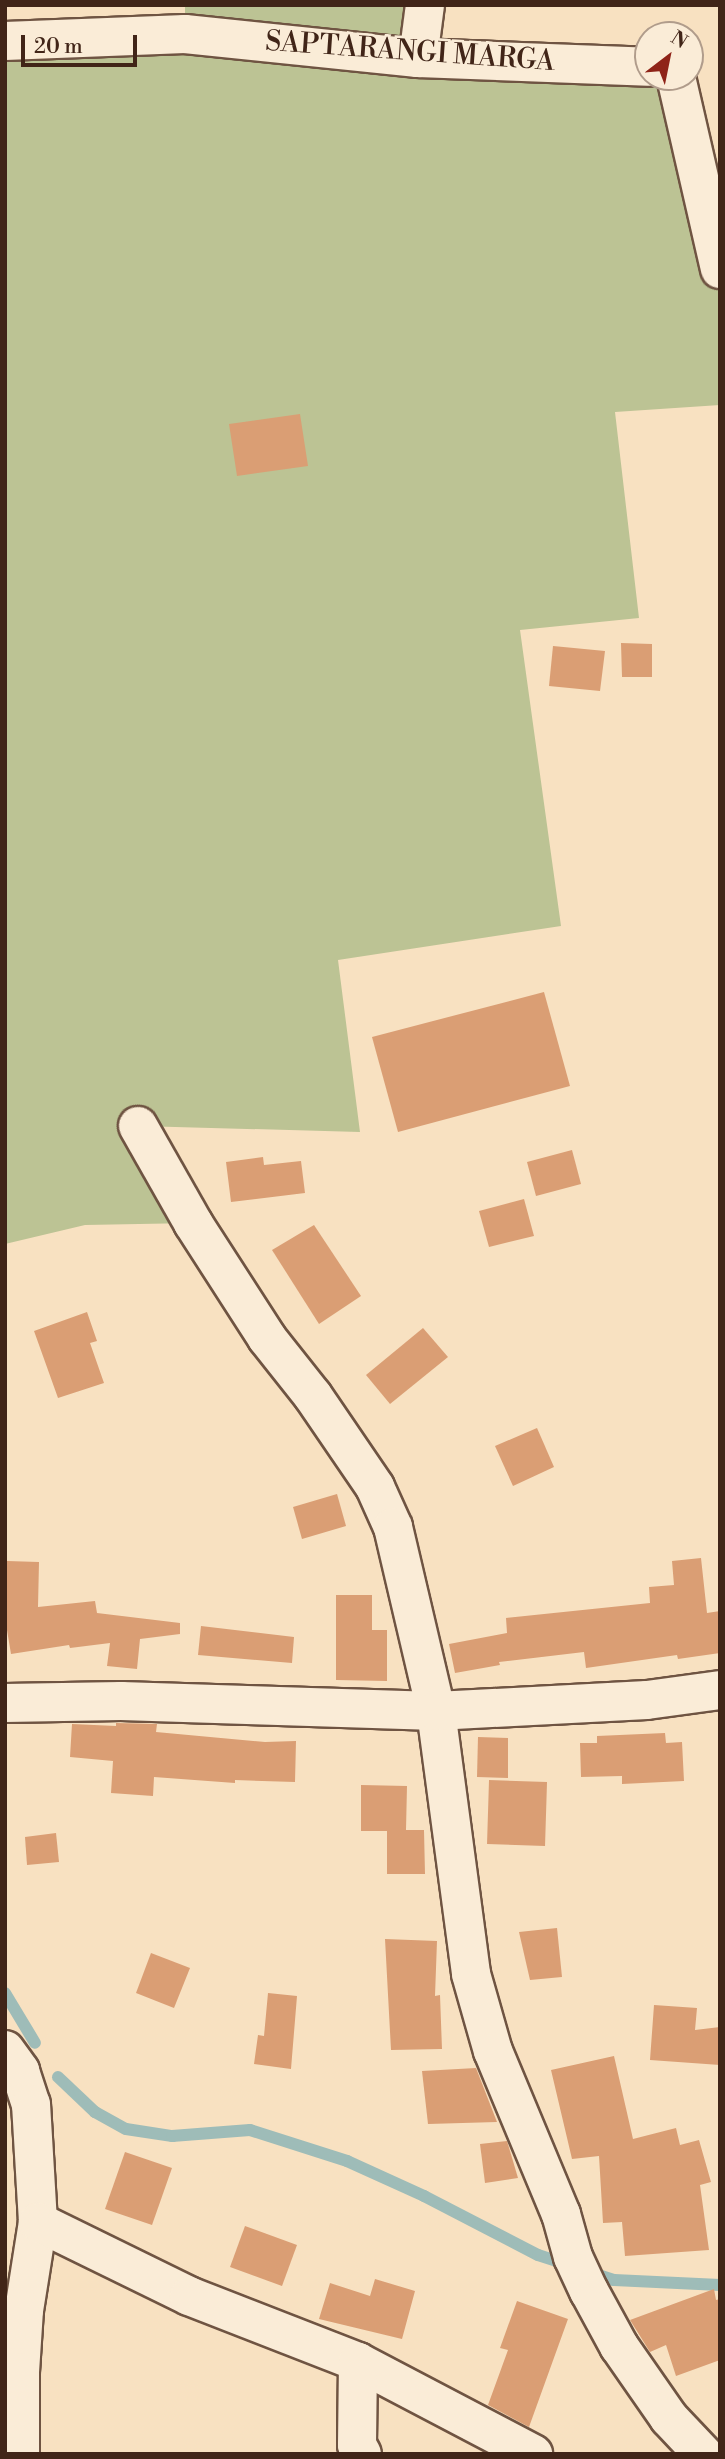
<!DOCTYPE html>
<style>
body{margin:0}
#map{position:relative;width:725px;height:2459px;overflow:hidden;background:#f8e1c1;font-family:"Libre Bodoni",serif}
div>[style]{position:absolute}
[style*='--x']{left:calc(var(--x)*1px);top:calc(var(--y)*1px);width:calc(var(--w)*1px);rotate:calc(var(--a)*1deg)}
.green>*{inset:0;background:#bcc394}
.stream>*{height:12px;margin:-6px;padding:0 6px;transform-origin:6px;border-radius:6px;background:#9ebcb8}
.building>*{inset:0;background:#da9e74}
.roads{filter:drop-shadow(2px 0 #6f5442) drop-shadow(-2px 0 #6f5442) drop-shadow(0 2px #6f5442) drop-shadow(0 -2px #6f5442)}
.minor>*{height:38px;margin:-19px;padding:0 19px;transform-origin:19px;border-radius:19px;background:#faecd7}
span{translate:-50% -50%;white-space:nowrap;text-align:center;line-height:1.15;-webkit-text-stroke:5px #faecd7;paint-order:stroke}
.street-label{font-size:28px;color:#412518}
.frame{position:absolute;inset:0;border:7px solid #412518;pointer-events:none}
.north{position:absolute;left:634px;top:21px;width:70px;height:70px;box-sizing:border-box;background:#faecd7;border:2px solid #b09c8b;border-radius:50%;rotate:32deg;font-size:19px;font-weight:700;line-height:28px;text-align:center;color:#412518}
.north::after{content:'';display:block;margin:auto;width:24px;height:32px;background:#8f2418;clip-path:polygon(50% 0,100% 100%,50% 72%,0 100%)}
.scale{position:absolute;left:21px;top:35px;width:116px;height:32px;box-sizing:border-box;border:4px solid #412518;border-top:0;padding-left:9px;font-size:21px;line-height:24px;white-space:nowrap;color:#412518;-webkit-text-stroke:5px #faecd7;paint-order:stroke}
</style>
<div id="map">
<div class="green">
<i style="clip-path:polygon(185px 5px,425px 5px,418px 57px,676px 77px,720px 280px,720px 405px,615px 412px,639px 618px,520px 630px,561px 926px,338px 960px,360px 1132px,139px 1126px,193px 1223px,85px 1225px,5px 1244px,5px 41px,185px 34px)"></i>
</div>
<div class="stream">
<i style="--x:5;--y:1993;--w:58;--a:59"></i>
<i style="--x:58;--y:2077;--w:51;--a:43.4"></i>
<i style="--x:95;--y:2112;--w:35;--a:29"></i>
<i style="--x:126;--y:2129;--w:47;--a:8.7"></i>
<i style="--x:172;--y:2136;--w:78;--a:-4.4"></i>
<i style="--x:250;--y:2130;--w:102;--a:17.7"></i>
<i style="--x:347;--y:2161;--w:85;--a:24.4"></i>
<i style="--x:424;--y:2196;--w:128;--a:27.4"></i>
<i style="--x:538;--y:2255;--w:32;--a:18"></i>
<i style="--x:589;--y:2272;--w:26;--a:18"></i>
<i style="--x:614;--y:2280;--w:106;--a:2.7"></i>
</div>
<div class="building">
<i style="clip-path:polygon(300px 414px,308px 466px,237px 476px,229px 424px)"></i>
<i style="clip-path:polygon(621px 643px,652px 644px,652px 677px,622px 677px)"></i>
<i style="clip-path:polygon(553px 646px,605px 651px,600px 691px,549px 686px)"></i>
<i style="clip-path:polygon(544px 992px,570px 1086px,398px 1132px,372px 1037px)"></i>
<i style="clip-path:polygon(572px 1150px,581px 1184px,536px 1196px,527px 1162px)"></i>
<i style="clip-path:polygon(263px 1157px,264px 1165px,301px 1161px,305px 1193px,231px 1202px,226px 1162px)"></i>
<i style="clip-path:polygon(524px 1199px,534px 1236px,489px 1247px,479px 1211px)"></i>
<i style="clip-path:polygon(314px 1225px,361px 1296px,319px 1324px,272px 1250px)"></i>
<i style="clip-path:polygon(87px 1312px,97px 1341px,90px 1343px,104px 1383px,58px 1398px,34px 1331px)"></i>
<i style="clip-path:polygon(423px 1328px,448px 1357px,390px 1404px,366px 1375px)"></i>
<i style="clip-path:polygon(537px 1428px,554px 1467px,513px 1486px,495px 1446px)"></i>
<i style="clip-path:polygon(337px 1494px,346px 1526px,302px 1539px,293px 1507px)"></i>
<i style="clip-path:polygon(701px 1558px,707px 1613px,720px 1611px,720px 1653px,678px 1659px,677px 1655px,586px 1668px,584px 1652px,499px 1662px,500px 1665px,455px 1673px,449px 1644px,507px 1633px,506px 1618px,650px 1603px,649px 1587px,674px 1585px,672px 1561px)"></i>
<i style="clip-path:polygon(7px 1561px,39px 1562px,38px 1607px,95px 1601px,97px 1613px,180px 1623px,180px 1634px,140px 1639px,137px 1669px,107px 1666px,110px 1643px,70px 1648px,69px 1645px,11px 1654px,6px 1624px)"></i>
<i style="clip-path:polygon(336px 1595px,372px 1595px,372px 1630px,387px 1630px,387px 1681px,336px 1680px)"></i>
<i style="clip-path:polygon(201px 1626px,294px 1637px,292px 1663px,198px 1655px)"></i>
<i style="clip-path:polygon(116px 1723px,157px 1724px,156px 1732px,265px 1742px,296px 1741px,295px 1782px,235px 1780px,235px 1783px,154px 1777px,153px 1796px,111px 1793px,113px 1761px,70px 1757px,72px 1724px,116px 1726px)"></i>
<i style="clip-path:polygon(665px 1733px,666px 1743px,682px 1742px,684px 1781px,622px 1784px,622px 1776px,581px 1777px,580px 1743px,597px 1743px,597px 1736px)"></i>
<i style="clip-path:polygon(478px 1737px,508px 1738px,508px 1778px,477px 1777px)"></i>
<i style="clip-path:polygon(489px 1780px,547px 1782px,545px 1846px,487px 1844px)"></i>
<i style="clip-path:polygon(361px 1785px,407px 1786px,406px 1830px,424px 1830px,425px 1874px,387px 1874px,387px 1831px,361px 1831px)"></i>
<i style="clip-path:polygon(56px 1833px,59px 1862px,27px 1865px,25px 1837px)"></i>
<i style="clip-path:polygon(557px 1928px,562px 1977px,530px 1980px,519px 1932px)"></i>
<i style="clip-path:polygon(385px 1939px,437px 1941px,435px 1996px,440px 1995px,442px 2049px,391px 2050px)"></i>
<i style="clip-path:polygon(151px 1953px,190px 1968px,174px 2008px,136px 1993px)"></i>
<i style="clip-path:polygon(268px 1993px,297px 1996px,291px 2069px,254px 2064px,258px 2035px,264px 2036px)"></i>
<i style="clip-path:polygon(654px 2005px,697px 2008px,695px 2030px,720px 2027px,720px 2065px,650px 2060px)"></i>
<i style="clip-path:polygon(614px 2056px,633px 2139px,676px 2128px,680px 2145px,699px 2140px,711px 2182px,700px 2185px,709px 2250px,625px 2256px,622px 2222px,603px 2223px,599px 2156px,572px 2159px,551px 2070px)"></i>
<i style="clip-path:polygon(476px 2068px,497px 2122px,428px 2124px,422px 2071px)"></i>
<i style="clip-path:polygon(507px 2141px,518px 2178px,485px 2183px,480px 2144px)"></i>
<i style="clip-path:polygon(125px 2152px,172px 2168px,152px 2225px,105px 2209px)"></i>
<i style="clip-path:polygon(245px 2226px,297px 2245px,282px 2286px,230px 2267px)"></i>
<i style="clip-path:polygon(375px 2279px,415px 2291px,402px 2339px,319px 2319px,330px 2283px,370px 2296px)"></i>
<i style="clip-path:polygon(714px 2289px,716px 2300px,720px 2299px,720px 2360px,676px 2376px,666px 2345px,650px 2352px,630px 2320px)"></i>
<i style="clip-path:polygon(517px 2301px,568px 2319px,529px 2427px,488px 2405px,508px 2350px,500px 2348px)"></i>
</div>
<div class="roads">
<div class="minor">
<i style="--x:5;--y:41;--w:180;--a:-2.2"></i>
<i style="--x:185;--y:34;--w:234;--a:5.9"></i>
<i style="--x:418;--y:58;--w:230;--a:2.2"></i>
<i style="--x:418;--y:58;--w:53;--a:-82.5"></i>
<i style="--x:676;--y:77;--w:197;--a:77.1"></i>
<i style="--x:138;--y:1126;--w:112;--a:60.4"></i>
<i style="--x:193;--y:1223;--w:137;--a:57.2"></i>
<i style="--x:267;--y:1338;--w:74;--a:51.6"></i>
<i style="--x:313;--y:1396;--w:110;--a:55.7"></i>
<i style="--x:375;--y:1487;--w:44;--a:65.8"></i>
<i style="--x:393;--y:1527;--w:189;--a:76.8"></i>
<i style="--x:436;--y:1711;--w:265;--a:82.4"></i>
<i style="--x:471;--y:1974;--w:80;--a:74.1"></i>
<i style="--x:493;--y:2051;--w:177;--a:67.4"></i>
<i style="--x:561;--y:2214;--w:45;--a:74.4"></i>
<i style="--x:573;--y:2257;--w:38;--a:65"></i>
<i style="--x:589;--y:2291;--w:63;--a:61.4"></i>
<i style="--x:619;--y:2346;--w:88;--a:55.2"></i>
<i style="--x:669;--y:2418;--w:50;--a:46.6"></i>
<i style="--x:5;--y:1703;--w:116;--a:-1"></i>
<i style="--x:121;--y:1701;--w:315;--a:1.8"></i>
<i style="--x:436;--y:1711;--w:211;--a:-3"></i>
<i style="--x:647;--y:1700;--w:74;--a:-7.8"></i>
<i style="--x:5;--y:2050;--w:26;--a:54"></i>
<i style="--x:20;--y:2071;--w:35;--a:72"></i>
<i style="--x:31;--y:2104;--w:118;--a:86.6"></i>
<i style="--x:38;--y:2222;--w:89;--a:99"></i>
<i style="--x:24;--y:2310;--w:62;--a:93.7"></i>
<i style="--x:20;--y:2372;--w:82;--a:90"></i>
<i style="--x:38;--y:2222;--w:168;--a:26.1"></i>
<i style="--x:189;--y:2296;--w:181;--a:21.3"></i>
<i style="--x:358;--y:2362;--w:198;--a:27.7"></i>
<i style="--x:358;--y:2362;--w:83;--a:90.7"></i>
<i style="--x:357;--y:2445;--w:10;--a:61"></i>
</div>
</div>
<div class="street-label">
<span style="left:410px;top:52px;rotate:4deg">SAPTARANGI MARGA</span>
</div>
<div class="frame"></div>
<div class="north">N</div>
<div class="scale">20 m</div>
</div>
